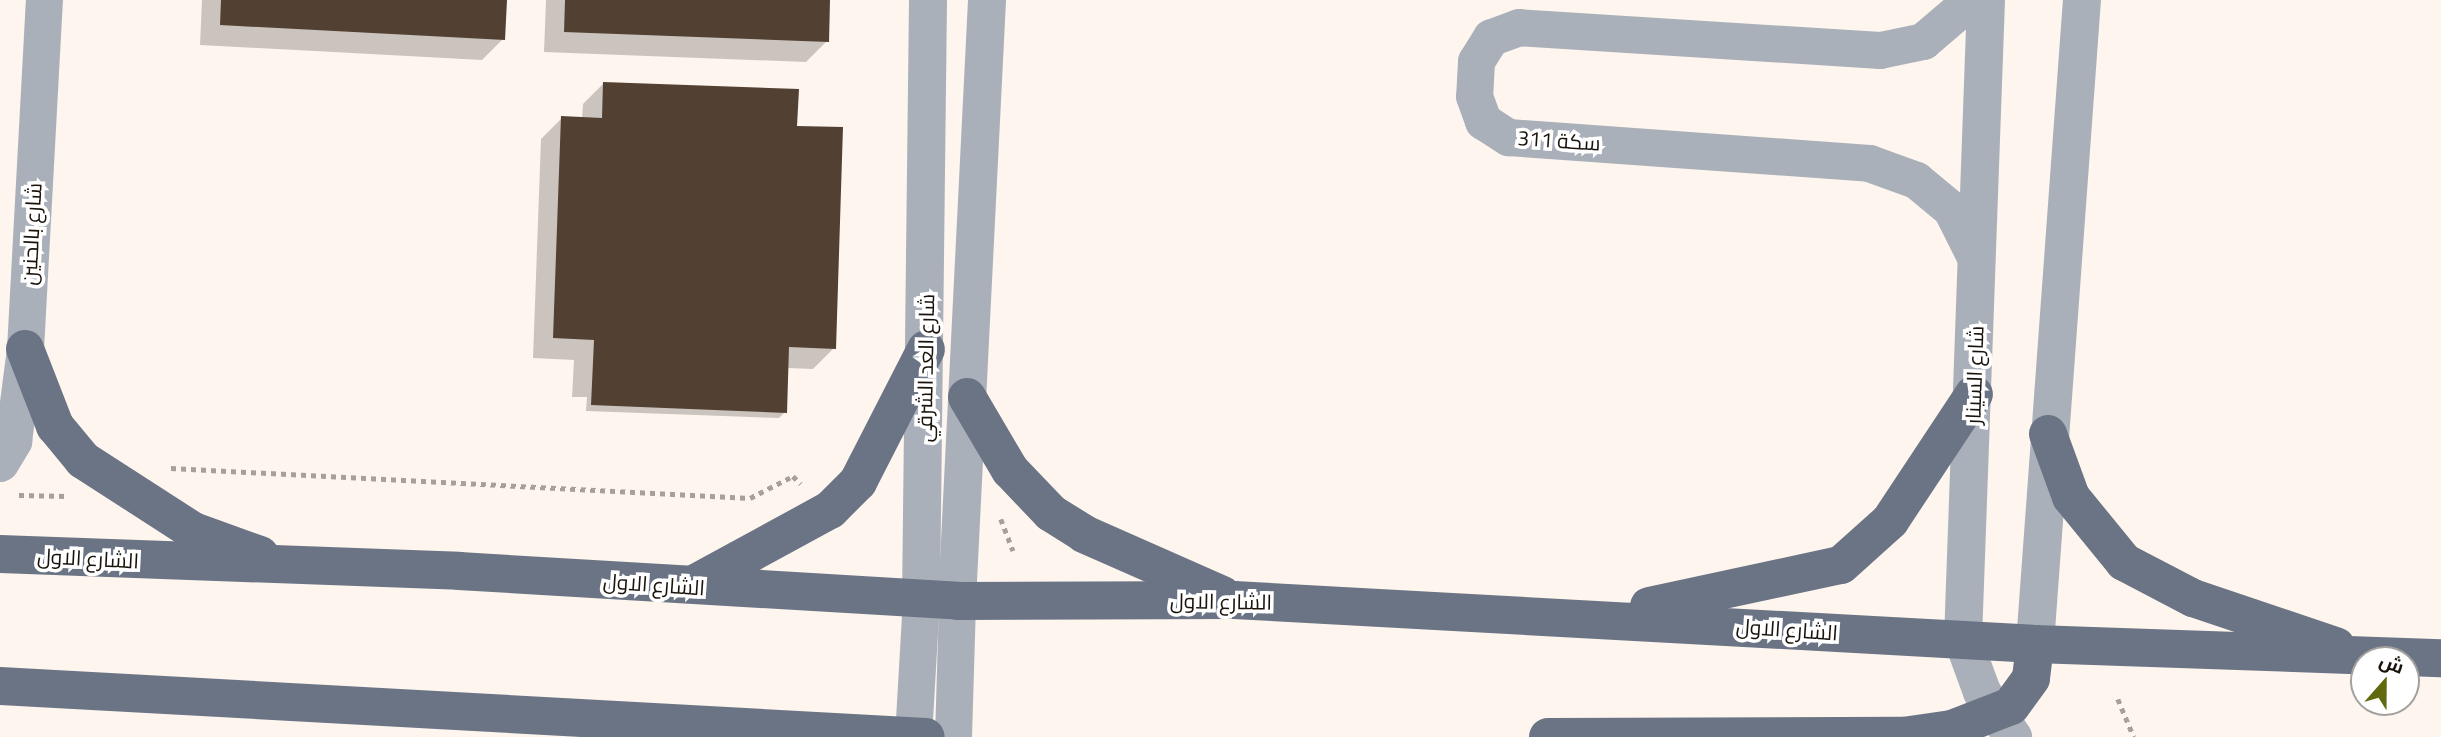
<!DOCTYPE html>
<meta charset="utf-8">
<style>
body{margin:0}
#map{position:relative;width:2441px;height:737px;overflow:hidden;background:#fef5ee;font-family:"Titillium Web",Cairo,sans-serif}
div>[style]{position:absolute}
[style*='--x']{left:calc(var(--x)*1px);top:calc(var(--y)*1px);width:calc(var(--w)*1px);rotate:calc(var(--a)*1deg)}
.shadow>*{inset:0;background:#0003}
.building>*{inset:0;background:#524132}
.path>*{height:4.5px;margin-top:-2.25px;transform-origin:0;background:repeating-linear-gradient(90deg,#a89f98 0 5px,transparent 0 10px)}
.minor>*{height:37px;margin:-18.5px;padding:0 18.5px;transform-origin:18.5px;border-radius:18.5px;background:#aab0b9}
.tertiary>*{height:38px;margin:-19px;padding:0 19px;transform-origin:19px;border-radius:19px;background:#aab0b9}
.primary>*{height:38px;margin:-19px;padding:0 19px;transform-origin:19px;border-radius:19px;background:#6a7485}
span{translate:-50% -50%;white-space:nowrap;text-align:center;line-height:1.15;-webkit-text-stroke:7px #fff;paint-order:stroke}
.street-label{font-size:21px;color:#1a130c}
.north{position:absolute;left:2350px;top:646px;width:70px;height:70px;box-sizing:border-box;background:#fff;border:2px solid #a3a19e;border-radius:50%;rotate:21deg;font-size:19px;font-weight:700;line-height:28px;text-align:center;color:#1a130c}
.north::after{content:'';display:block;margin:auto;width:24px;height:32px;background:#616a0e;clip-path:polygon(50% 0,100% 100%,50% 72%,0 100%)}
</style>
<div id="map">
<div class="shadow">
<i style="clip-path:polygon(202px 0,505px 0,503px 39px,482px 60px,200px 45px)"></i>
<i style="clip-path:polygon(546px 0,829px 0,827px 41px,806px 62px,544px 52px)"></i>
<i style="clip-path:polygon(604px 83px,796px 127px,834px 348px,813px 369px,787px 368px,785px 412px,779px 418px,586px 411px,587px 397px,572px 397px,574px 360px,533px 358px,541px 139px,562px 118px,582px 119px,583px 104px)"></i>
</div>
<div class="building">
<i style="clip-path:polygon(221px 0,507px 0,505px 40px,220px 25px)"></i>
<i style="clip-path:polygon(565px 0,830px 0,829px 42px,564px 32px)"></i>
<i style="clip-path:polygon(603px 82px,799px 89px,797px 126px,843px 127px,836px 349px,789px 347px,787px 413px,591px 405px,594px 340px,553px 338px,561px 116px,602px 118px)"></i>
</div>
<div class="path">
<i style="--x:171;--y:468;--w:580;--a:2.97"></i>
<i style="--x:750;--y:498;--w:48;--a:-27.1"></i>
<i style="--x:793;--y:476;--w:11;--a:45"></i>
<i style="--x:19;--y:495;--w:48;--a:1.2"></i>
<i style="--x:1001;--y:519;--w:34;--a:69"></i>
<i style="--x:2118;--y:699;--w:41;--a:67.2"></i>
</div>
<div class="minor">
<i style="--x:1971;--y:0;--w:63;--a:139.5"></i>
<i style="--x:1923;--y:41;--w:44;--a:168.2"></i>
<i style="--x:1880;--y:50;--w:362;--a:-176.4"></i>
<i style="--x:1519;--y:27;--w:30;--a:160"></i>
<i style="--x:1491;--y:37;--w:28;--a:122"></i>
<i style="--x:1476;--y:61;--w:35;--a:93"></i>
<i style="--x:1474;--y:96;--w:27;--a:70"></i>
<i style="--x:1483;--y:121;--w:30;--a:33"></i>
<i style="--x:1508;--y:137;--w:362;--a:4.1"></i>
<i style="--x:1869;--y:163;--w:50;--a:19.9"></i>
<i style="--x:1916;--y:180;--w:45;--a:39.6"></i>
<i style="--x:1951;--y:209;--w:54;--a:63.4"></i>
<i style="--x:0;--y:463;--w:26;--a:-59"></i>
<i style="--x:13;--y:441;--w:93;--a:-82.6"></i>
<i style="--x:25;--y:349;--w:350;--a:-86.9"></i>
<i style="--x:913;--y:737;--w:138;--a:-86.7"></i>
<i style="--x:953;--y:737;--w:136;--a:-88.3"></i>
</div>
<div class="tertiary">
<i style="--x:1986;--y:0;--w:640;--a:92.06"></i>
<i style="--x:1963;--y:640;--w:55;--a:69.9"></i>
<i style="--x:1982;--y:692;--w:55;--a:55.4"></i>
<i style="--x:921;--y:599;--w:599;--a:-89.33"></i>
<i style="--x:957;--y:601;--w:602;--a:-87.14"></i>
<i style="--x:2035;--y:644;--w:646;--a:-85.83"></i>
</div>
<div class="primary">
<i style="--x:25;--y:349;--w:83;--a:68.7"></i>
<i style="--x:55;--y:426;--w:44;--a:50.5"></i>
<i style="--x:83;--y:460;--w:131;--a:32.8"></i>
<i style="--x:193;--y:531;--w:71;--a:19.7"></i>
<i style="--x:967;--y:397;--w:85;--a:59.5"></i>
<i style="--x:1010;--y:470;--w:59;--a:46.4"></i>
<i style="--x:1051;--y:513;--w:39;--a:32"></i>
<i style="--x:1084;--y:534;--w:151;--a:23.8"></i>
<i style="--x:2048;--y:434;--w:67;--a:69.9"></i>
<i style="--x:2071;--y:497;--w:84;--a:50.8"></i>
<i style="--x:2124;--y:562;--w:78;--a:27.6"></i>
<i style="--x:2193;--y:598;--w:151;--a:18.6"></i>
<i style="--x:0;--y:554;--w:459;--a:2.1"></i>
<i style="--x:459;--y:571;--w:499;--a:3.4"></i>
<i style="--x:957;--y:601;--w:277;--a:-0.2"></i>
<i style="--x:1234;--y:600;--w:802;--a:3.14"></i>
<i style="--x:2035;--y:644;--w:406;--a:2"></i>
<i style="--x:694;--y:584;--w:155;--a:-28.6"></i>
<i style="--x:830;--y:510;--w:40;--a:-45"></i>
<i style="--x:858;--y:482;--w:149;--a:-62.9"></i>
<i style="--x:1649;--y:606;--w:196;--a:-12.1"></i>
<i style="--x:1841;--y:565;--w:66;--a:-41.9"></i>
<i style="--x:1890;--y:521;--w:152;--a:-56.5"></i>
<i style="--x:0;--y:686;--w:927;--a:3.15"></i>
<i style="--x:1548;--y:737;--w:355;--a:-0.2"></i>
<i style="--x:1903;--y:736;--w:49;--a:-8.1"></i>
<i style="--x:1952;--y:729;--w:63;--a:-21.3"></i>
<i style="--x:2011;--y:706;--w:34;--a:-54"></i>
<i style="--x:2031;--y:678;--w:34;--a:-83"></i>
</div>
<div class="street-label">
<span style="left:1559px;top:140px;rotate:4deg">سكة 311</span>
<span style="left:31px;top:234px;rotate:-87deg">شارع بالحنين</span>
<span style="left:925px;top:368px;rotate:-89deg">شارع العد الشرقي</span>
<span style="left:1974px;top:375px;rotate:-88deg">شارع السينار</span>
<span style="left:88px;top:558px;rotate:3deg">الشارع الاول</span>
<span style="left:654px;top:584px;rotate:4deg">الشارع الاول</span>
<span style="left:1221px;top:601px;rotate:1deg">الشارع الاول</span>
<span style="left:1787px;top:629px;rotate:4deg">الشارع الاول</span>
</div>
<div class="north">ش</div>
</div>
